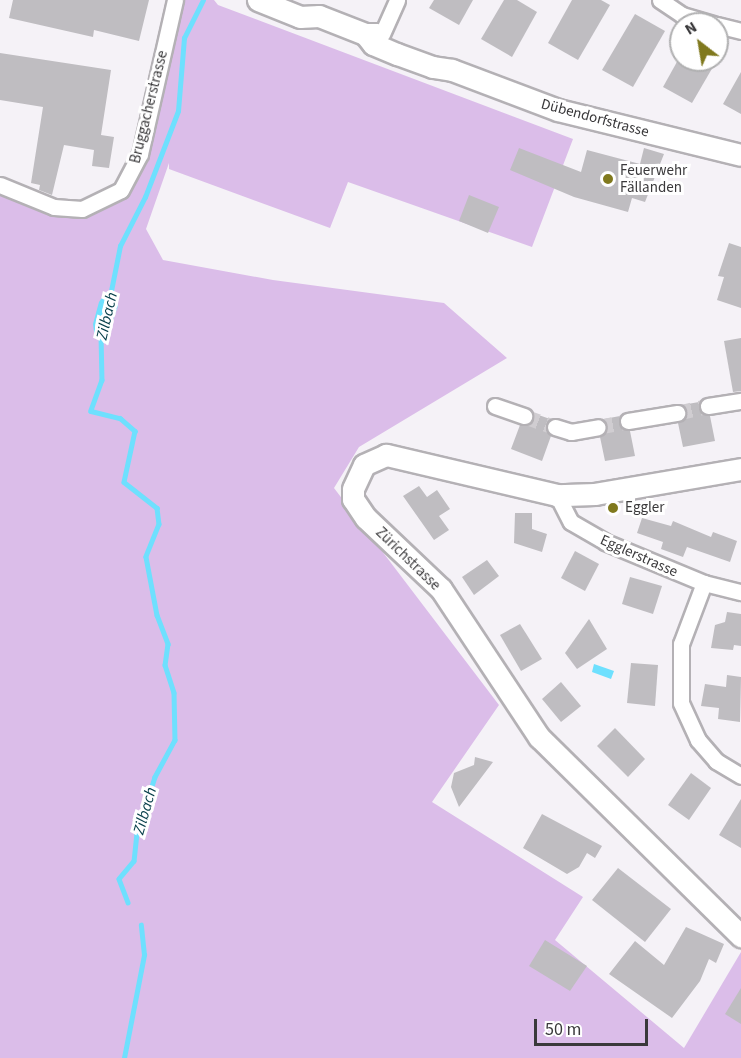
<!DOCTYPE html>
<meta charset="utf-8">
<style>
body{margin:0}
#map{position:relative;width:741px;height:1058px;overflow:hidden;background:#f5f2f7;font-family:"Source Sans 3",sans-serif}
div>[style]{position:absolute}
[style*='--x']{left:calc(var(--x)*1px);top:calc(var(--y)*1px);width:calc(var(--w)*1px);rotate:calc(var(--a)*1deg)}
.green>*{inset:0;background:#dbbde9}
.water>*{inset:0;background:#6ee0fe}
.stream>*{height:4.5px;margin:-2.25px;padding:0 2.25px;transform-origin:2.25px;border-radius:2.25px;background:#6ee0fe}
.building>*{inset:0;background:#bfbdc1}
.minor-tunnel>*{height:15px;margin-top:-7.5px;transform-origin:0;background:repeating-linear-gradient(90deg,#d0cdd1 0 15px,transparent 0 23px)}
.roads{filter:drop-shadow(2px 0 #b4b1b5) drop-shadow(-2px 0 #b4b1b5) drop-shadow(0 2px #b4b1b5) drop-shadow(0 -2px #b4b1b5)}
.minor>*{height:15px;margin:-7.5px;padding:0 7.5px;transform-origin:7.5px;border-radius:7.5px;background:#fff}
.secondary>*{height:21px;margin:-10.5px;padding:0 10.5px;transform-origin:10.5px;border-radius:10.5px;background:#fff}
.dots>*{width:16px;height:16px;translate:-50% -50%;box-sizing:border-box;border:3px solid #fff;border-radius:50%}
span{translate:-50% -50%;white-space:nowrap;text-align:center;line-height:1.15;-webkit-text-stroke:6px #fff;paint-order:stroke}
.street-label{font-size:15px;color:#3a393b}
.poi-label{font-size:15px;color:#3a393b}
.left{translate:0 -50%;text-align:left}
.water-label{font-size:16px;color:#043c48;font-style:italic}
.north{position:absolute;left:669px;top:12px;width:60px;height:60px;box-sizing:border-box;background:#fff;border:2px solid #b0b0b1;border-radius:50%;rotate:329deg;font-size:16px;font-weight:700;line-height:24px;text-align:center;color:#3a393b}
.north::after{content:'';display:block;margin:auto;width:21px;height:27px;background:#80791e;clip-path:polygon(50% 0,100% 100%,50% 72%,0 100%)}
.scale{position:absolute;left:534px;top:1019px;width:114px;height:27px;box-sizing:border-box;border:3px solid #3a393b;border-top:0;padding-left:8px;font-size:18px;line-height:21px;white-space:nowrap;color:#3a393b;-webkit-text-stroke:4px #fff;paint-order:stroke}
</style>
<div id="map">
<div class="green">
<i style="clip-path:polygon(175px 0,214px 0,218px 5px,573px 139px,532px 247px,348px 182px,330px 228px,169px 169px,169px 163px,146px 229px,163px 260px,273px 280px,444px 303px,507px 358px,359px 447px,334px 488px,499px 705px,432px 802px,583px 897px,555px 940px,684px 1048px,741px 952px,741px 1058px,0 1058px,0 185px,82px 209px,129px 181px)"></i>
</div>
<div class="water">
<i style="clip-path:polygon(106px 292px,118px 294px,118px 306px,110px 328px,99px 339px,95px 338px,93px 324px,99px 302px)"></i>
<i style="clip-path:polygon(594px 664px,614px 671px,611px 679px,592px 672px)"></i>
</div>
<div class="stream">
<i style="--x:110;--y:296;--w:51;--a:-78.7"></i>
<i style="--x:120;--y:246;--w:55;--a:-63"></i>
<i style="--x:145;--y:197;--w:92;--a:-69"></i>
<i style="--x:178;--y:111;--w:73;--a:-85.3"></i>
<i style="--x:184;--y:38;--w:42;--a:-63.4"></i>
<i style="--x:101;--y:334;--w:46;--a:88.8"></i>
<i style="--x:102;--y:380;--w:33;--a:110"></i>
<i style="--x:91;--y:411;--w:30;--a:14"></i>
<i style="--x:120;--y:418;--w:20;--a:41"></i>
<i style="--x:135;--y:431;--w:52;--a:102.2"></i>
<i style="--x:124;--y:482;--w:42;--a:38.2"></i>
<i style="--x:157;--y:508;--w:16;--a:83"></i>
<i style="--x:159;--y:524;--w:35;--a:112"></i>
<i style="--x:146;--y:557;--w:59;--a:79.3"></i>
<i style="--x:157;--y:615;--w:31;--a:69"></i>
<i style="--x:168;--y:644;--w:21;--a:98"></i>
<i style="--x:165;--y:665;--w:29;--a:72"></i>
<i style="--x:174;--y:693;--w:47;--a:88.8"></i>
<i style="--x:175;--y:740;--w:42;--a:118.4"></i>
<i style="--x:155;--y:777;--w:59;--a:107.8"></i>
<i style="--x:137;--y:833;--w:28;--a:96"></i>
<i style="--x:134;--y:861;--w:23;--a:130"></i>
<i style="--x:119;--y:879;--w:25;--a:69"></i>
<i style="--x:124;--y:1058;--w:105;--a:-79"></i>
<i style="--x:144;--y:955;--w:30;--a:-96"></i>
</div>
<div class="building">
<i style="clip-path:polygon(13px 0,149px 0,139px 41px,94px 30px,93px 37px,9px 18px)"></i>
<i style="clip-path:polygon(434px 0,473px 0,459px 25px,429px 8px)"></i>
<i style="clip-path:polygon(504px 0,517px 0,537px 12px,512px 57px,481px 39px)"></i>
<i style="clip-path:polygon(572px 0,601px 0,610px 5px,578px 60px,548px 43px)"></i>
<i style="clip-path:polygon(635px 14px,665px 31px,633px 87px,602px 70px)"></i>
<i style="clip-path:polygon(0 53px,111px 70px,101px 135px,114px 137px,109px 168px,92px 166px,94px 150px,64px 145px,52px 195px,39px 190px,40px 185px,31px 183px,43px 107px,0 100px)"></i>
<i style="clip-path:polygon(678px 60px,717px 60px,692px 103px,663px 87px)"></i>
<i style="clip-path:polygon(741px 72px,741px 114px,723px 104px)"></i>
<i style="clip-path:polygon(519px 148px,581px 172px,587px 150px,640px 164px,644px 148px,664px 154px,645px 202px,632px 198px,628px 212px,574px 197px,510px 170px)"></i>
<i style="clip-path:polygon(469px 195px,499px 207px,488px 233px,459px 221px)"></i>
<i style="clip-path:polygon(729px 243px,741px 247px,741px 308px,717px 300px,724px 277px,718px 276px)"></i>
<i style="clip-path:polygon(741px 338px,741px 391px,733px 392px,724px 341px)"></i>
<i style="clip-path:polygon(699px 402px,701px 412px,710px 416px,715px 441px,683px 447px,678px 423px,687px 412px,682px 405px)"></i>
<i style="clip-path:polygon(533px 413px,550px 419px,545px 429px,551px 436px,542px 461px,511px 449px,520px 425px,531px 423px)"></i>
<i style="clip-path:polygon(620px 416px,620px 427px,630px 431px,635px 456px,605px 461px,600px 437px,607px 430px,604px 419px)"></i>
<i style="clip-path:polygon(419px 486px,427px 497px,437px 490px,450px 509px,439px 516px,449px 530px,434px 540px,403px 496px)"></i>
<i style="clip-path:polygon(515px 513px,532px 513px,532px 529px,547px 534px,542px 552px,514px 543px)"></i>
<i style="clip-path:polygon(642px 518px,671px 526px,673px 521px,711px 537px,713px 532px,737px 541px,730px 562px,687px 547px,683px 557px,661px 549px,663px 542px,637px 533px)"></i>
<i style="clip-path:polygon(575px 551px,599px 564px,585px 591px,561px 578px)"></i>
<i style="clip-path:polygon(487px 560px,499px 576px,474px 595px,462px 577px)"></i>
<i style="clip-path:polygon(630px 577px,662px 586px,653px 614px,622px 604px)"></i>
<i style="clip-path:polygon(727px 612px,741px 614px,741px 646px,734px 645px,733px 650px,711px 648px,715px 625px,725px 622px)"></i>
<i style="clip-path:polygon(589px 619px,607px 649px,577px 669px,565px 653px)"></i>
<i style="clip-path:polygon(520px 624px,542px 659px,521px 671px,500px 635px)"></i>
<i style="clip-path:polygon(631px 663px,658px 665px,655px 706px,627px 703px)"></i>
<i style="clip-path:polygon(727px 675px,741px 677px,740px 722px,718px 719px,719px 708px,701px 706px,705px 684px,726px 687px)"></i>
<i style="clip-path:polygon(561px 682px,581px 706px,561px 722px,542px 699px)"></i>
<i style="clip-path:polygon(615px 728px,645px 759px,628px 777px,597px 746px)"></i>
<i style="clip-path:polygon(475px 757px,493px 762px,459px 807px,451px 787px,454px 773px,474px 765px)"></i>
<i style="clip-path:polygon(691px 773px,711px 788px,689px 820px,668px 805px)"></i>
<i style="clip-path:polygon(741px 799px,741px 848px,719px 835px)"></i>
<i style="clip-path:polygon(542px 814px,602px 846px,595px 858px,587px 853px,579px 867px,567px 874px,523px 848px)"></i>
<i style="clip-path:polygon(618px 868px,671px 909px,645px 942px,592px 900px)"></i>
<i style="clip-path:polygon(686px 927px,724px 944px,716px 963px,709px 959px,700px 981px,672px 1018px,609px 974px,635px 941px,664px 965px)"></i>
<i style="clip-path:polygon(545px 940px,587px 966px,570px 991px,529px 966px)"></i>
<i style="clip-path:polygon(741px 988px,741px 1024px,725px 1014px)"></i>
</div>
<div class="minor-tunnel">
<i style="--x:677;--y:413;--w:32;--a:-13"></i>
<i style="--x:524;--y:416;--w:33;--a:20"></i>
<i style="--x:598;--y:427;--w:31;--a:-11"></i>
</div>
<div class="roads">
<div class="minor">
<i style="--x:660;--y:0;--w:27;--a:34"></i>
<i style="--x:682;--y:15;--w:33;--a:16"></i>
<i style="--x:717;--y:25;--w:25;--a:14"></i>
<i style="--x:382;--y:34;--w:37;--a:-66"></i>
<i style="--x:0;--y:185;--w:58;--a:22.2"></i>
<i style="--x:54;--y:207;--w:28;--a:4"></i>
<i style="--x:82;--y:209;--w:43;--a:-26"></i>
<i style="--x:121;--y:190;--w:41;--a:-62.2"></i>
<i style="--x:140;--y:154;--w:158;--a:-77.2"></i>
<i style="--x:495;--y:406;--w:31;--a:19"></i>
<i style="--x:708;--y:406;--w:33;--a:-9"></i>
<i style="--x:628;--y:421;--w:50;--a:-9.3"></i>
<i style="--x:555;--y:427;--w:17;--a:17"></i>
<i style="--x:571;--y:432;--w:27;--a:-10"></i>
<i style="--x:557;--y:495;--w:30;--a:63"></i>
<i style="--x:571;--y:522;--w:39;--a:30"></i>
<i style="--x:605;--y:542;--w:107;--a:22.5"></i>
<i style="--x:704;--y:583;--w:38;--a:14"></i>
<i style="--x:704;--y:583;--w:65;--a:110.7"></i>
<i style="--x:681;--y:644;--w:59;--a:90"></i>
<i style="--x:681;--y:703;--w:41;--a:65.3"></i>
<i style="--x:698;--y:740;--w:28;--a:49"></i>
<i style="--x:716;--y:761;--w:29;--a:31"></i>
</div>
<div class="secondary">
<i style="--x:258;--y:0;--w:45;--a:22"></i>
<i style="--x:300;--y:17;--w:19;--a:-3"></i>
<i style="--x:319;--y:16;--w:49;--a:21.4"></i>
<i style="--x:365;--y:34;--w:12;--a:0"></i>
<i style="--x:365;--y:34;--w:13;--a:51"></i>
<i style="--x:373;--y:44;--w:26;--a:23"></i>
<i style="--x:397;--y:54;--w:38;--a:20"></i>
<i style="--x:433;--y:67;--w:19;--a:9"></i>
<i style="--x:452;--y:70;--w:113;--a:20.7"></i>
<i style="--x:558;--y:110;--w:188;--a:13.8"></i>
<i style="--x:741;--y:469;--w:148;--a:170.3"></i>
<i style="--x:595;--y:494;--w:38;--a:178"></i>
<i style="--x:557;--y:495;--w:176;--a:-166.8"></i>
<i style="--x:386;--y:455;--w:24;--a:156"></i>
<i style="--x:364;--y:465;--w:26;--a:115"></i>
<i style="--x:353;--y:489;--w:10;--a:90"></i>
<i style="--x:353;--y:499;--w:23;--a:56"></i>
<i style="--x:366;--y:518;--w:103;--a:43.4"></i>
<i style="--x:441;--y:589;--w:178;--a:56.5"></i>
<i style="--x:539;--y:737;--w:284;--a:44.6"></i>
</div>
</div>
<div class="dots">
<i style="left:608px;top:179px;background:#80791e"></i>
<i style="left:613px;top:508px;background:#80791e"></i>
</div>
<div class="street-label">
<span style="left:149px;top:107px;rotate:-76deg">Bruggacherstrasse</span>
<span style="left:595px;top:118px;rotate:15deg">Dübendorfstrasse</span>
<span style="left:639px;top:556px;rotate:24deg">Egglerstrasse</span>
<span style="left:408px;top:559px;rotate:44deg">Zürichstrasse</span>
</div>
<div class="poi-label">
<span class="left" style="left:620px;top:179px">Feuerwehr<br>Fällanden</span>
<span class="left" style="left:625px;top:508px">Eggler</span>
</div>
<div class="water-label">
<span style="left:107px;top:316px;rotate:-77deg">Zilbach</span>
<span style="left:145px;top:811px;rotate:-74deg">Zilbach</span>
</div>
<div class="north">N</div>
<div class="scale">50 m</div>
</div>
